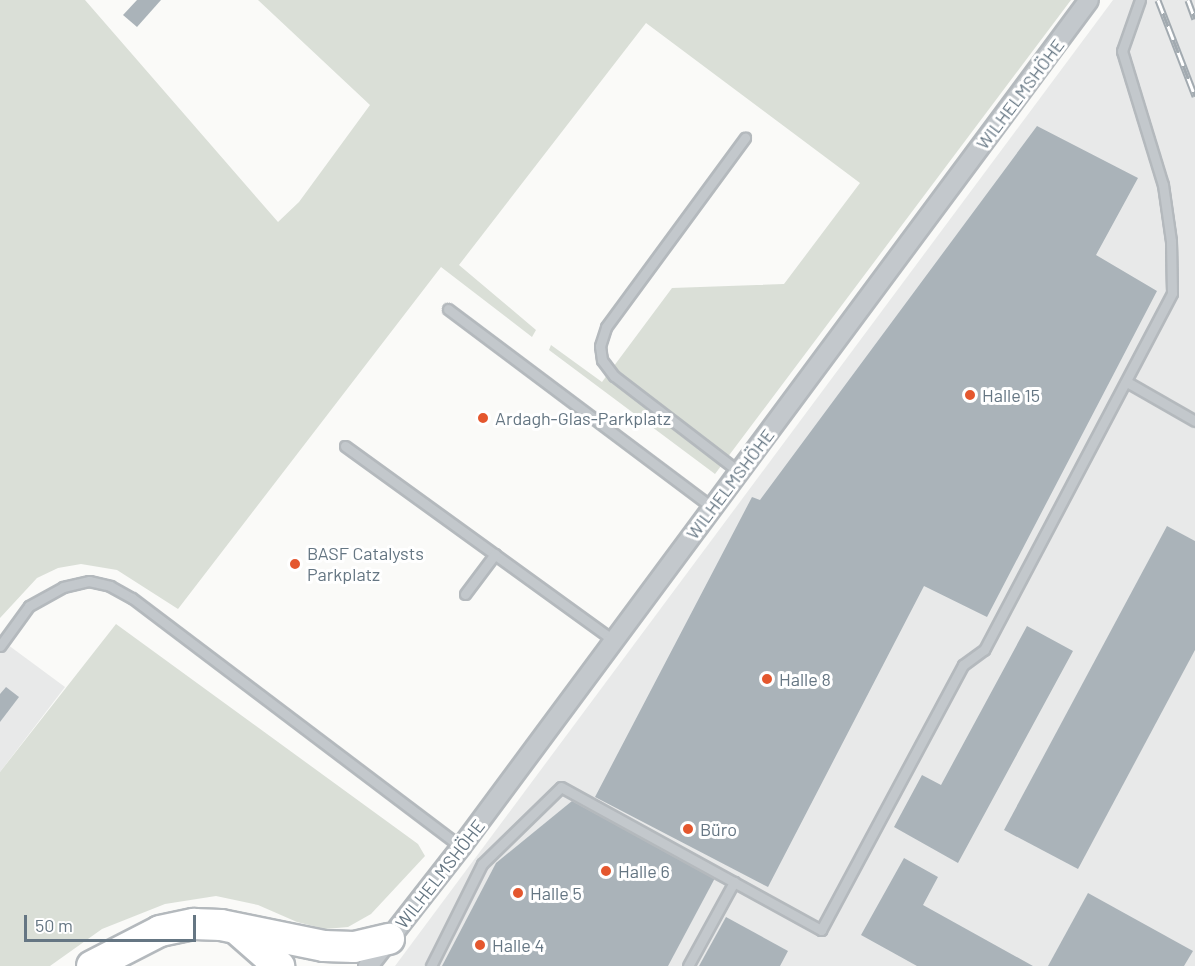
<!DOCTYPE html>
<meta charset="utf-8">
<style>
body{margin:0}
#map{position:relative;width:1195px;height:966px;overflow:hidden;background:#fafaf8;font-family:Barlow,sans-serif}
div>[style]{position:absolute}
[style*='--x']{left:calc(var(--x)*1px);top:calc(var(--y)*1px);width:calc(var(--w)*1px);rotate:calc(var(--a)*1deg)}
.built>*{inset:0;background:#e8e9e9}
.green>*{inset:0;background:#dadfd7}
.building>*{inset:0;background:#aab3b9}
.roads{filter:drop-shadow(2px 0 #b4b9bd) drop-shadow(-2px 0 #b4b9bd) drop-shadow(0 2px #b4b9bd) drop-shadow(0 -2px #b4b9bd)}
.service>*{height:9px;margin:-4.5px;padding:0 4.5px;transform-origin:4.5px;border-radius:4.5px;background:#c3c8cc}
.minor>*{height:18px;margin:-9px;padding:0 9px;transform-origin:9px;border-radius:9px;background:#c3c8cc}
.trunk>*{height:30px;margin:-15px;padding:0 15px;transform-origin:15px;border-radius:15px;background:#fff}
.rail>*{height:7px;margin-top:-3.5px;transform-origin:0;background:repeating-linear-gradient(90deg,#fff 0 14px,#a2aab0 0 28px);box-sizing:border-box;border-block:2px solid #a2aab0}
.dots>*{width:16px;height:16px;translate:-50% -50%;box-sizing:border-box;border:3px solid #fff;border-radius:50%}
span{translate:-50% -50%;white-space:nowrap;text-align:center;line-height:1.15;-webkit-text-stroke:6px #fff;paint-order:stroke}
.street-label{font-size:18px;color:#657683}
.poi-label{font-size:18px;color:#657683}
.left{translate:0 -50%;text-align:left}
.scale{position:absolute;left:24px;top:915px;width:172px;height:27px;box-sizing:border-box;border:3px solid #657683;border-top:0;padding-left:8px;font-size:18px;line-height:21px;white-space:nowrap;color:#657683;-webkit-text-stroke:4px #fff;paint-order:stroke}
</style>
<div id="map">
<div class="built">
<i style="clip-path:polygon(1113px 0,1195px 0,1195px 966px,395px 966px)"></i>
<i style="clip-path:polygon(0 639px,65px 687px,0 772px)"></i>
</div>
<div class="green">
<i style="clip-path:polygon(0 0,85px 0,278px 222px,299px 202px,370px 105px,258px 0,1071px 0,715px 474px,549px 350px,551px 345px,602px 382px,672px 288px,784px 284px,860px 183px,646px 23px,459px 265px,536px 330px,532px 337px,441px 267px,178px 609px,117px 570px,81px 564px,58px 568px,37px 578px,0 618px)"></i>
<i style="clip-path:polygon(116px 624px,418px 844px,425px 856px,371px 914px,348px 927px,325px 929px,297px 922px,258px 905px,216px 896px,165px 904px,102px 929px,50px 966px,0 966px,0 772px)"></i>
</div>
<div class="building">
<i style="clip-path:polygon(137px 0,161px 0,137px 27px,123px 15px)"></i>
<i style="clip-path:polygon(1037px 126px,1138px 178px,1096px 255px,1157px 291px,987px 617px,924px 586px,768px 887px,595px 797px,752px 497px,760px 500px)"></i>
<i style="clip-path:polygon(1167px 526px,1195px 541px,1195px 650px,1078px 869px,1004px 830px)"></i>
<i style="clip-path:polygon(1027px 626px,1073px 651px,958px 863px,894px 827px,922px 775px,941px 785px)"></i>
<i style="clip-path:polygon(6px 687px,19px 697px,0 722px,0 694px)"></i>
<i style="clip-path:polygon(572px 801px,715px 878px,668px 966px,442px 966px,496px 863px)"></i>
<i style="clip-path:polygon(904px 858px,938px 877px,923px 905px,1033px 966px,917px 966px,861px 935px)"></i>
<i style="clip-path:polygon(1088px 893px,1193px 951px,1184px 966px,1048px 966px)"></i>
<i style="clip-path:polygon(726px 917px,788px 951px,780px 966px,699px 966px)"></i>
</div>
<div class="roads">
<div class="service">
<i style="--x:448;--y:309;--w:330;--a:36.9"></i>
<i style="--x:1127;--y:382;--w:78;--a:29.8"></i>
<i style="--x:345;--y:446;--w:332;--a:35.9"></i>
<i style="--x:738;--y:471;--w:156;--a:-142.5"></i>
<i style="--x:614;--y:376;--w:20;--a:-127"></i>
<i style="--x:602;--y:360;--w:14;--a:-98"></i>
<i style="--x:600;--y:346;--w:20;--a:-72"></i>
<i style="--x:606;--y:327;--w:235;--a:-53.7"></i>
<i style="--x:465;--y:594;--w:50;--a:-53.1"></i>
<i style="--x:0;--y:646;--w:49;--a:-54.1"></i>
<i style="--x:29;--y:606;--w:39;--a:-29"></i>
<i style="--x:63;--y:587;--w:27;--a:-13"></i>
<i style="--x:89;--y:581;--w:22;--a:13"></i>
<i style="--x:110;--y:586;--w:25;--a:29"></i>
<i style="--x:132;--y:598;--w:413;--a:37.1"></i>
<i style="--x:431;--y:966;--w:114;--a:-63.4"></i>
<i style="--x:482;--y:864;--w:110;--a:-44.3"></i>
<i style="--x:561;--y:787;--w:297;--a:28.8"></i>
<i style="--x:821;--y:930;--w:301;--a:-61.8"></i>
<i style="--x:963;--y:665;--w:26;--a:-36"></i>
<i style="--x:984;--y:650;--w:403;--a:-62.2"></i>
<i style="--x:1172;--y:293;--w:52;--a:-91.1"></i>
<i style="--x:1171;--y:241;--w:57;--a:-98.1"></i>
<i style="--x:1163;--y:185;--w:140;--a:-107"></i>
<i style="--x:1122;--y:51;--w:54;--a:-70.6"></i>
<i style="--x:688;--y:966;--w:96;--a:-61.3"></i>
</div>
<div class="minor">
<i style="--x:368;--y:966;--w:151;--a:-52"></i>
<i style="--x:461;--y:847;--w:1054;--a:-53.45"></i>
</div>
<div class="trunk">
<i style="--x:238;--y:930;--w:55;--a:41.3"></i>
<i style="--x:92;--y:966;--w:76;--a:-27.2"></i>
<i style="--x:160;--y:931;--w:35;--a:-12"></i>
<i style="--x:194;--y:924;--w:27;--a:2"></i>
<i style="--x:221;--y:925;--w:105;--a:11.5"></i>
<i style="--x:324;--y:946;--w:30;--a:2"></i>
<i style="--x:354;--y:947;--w:36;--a:-13"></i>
</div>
</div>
<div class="rail">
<i style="--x:1158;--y:0;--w:103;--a:68.9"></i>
<i style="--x:1188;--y:0;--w:20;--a:70"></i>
</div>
<div class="dots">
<i style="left:970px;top:395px;background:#e4572e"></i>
<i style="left:483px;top:418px;background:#e4572e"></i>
<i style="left:295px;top:564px;background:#e4572e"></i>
<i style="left:767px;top:679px;background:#e4572e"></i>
<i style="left:688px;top:829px;background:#e4572e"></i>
<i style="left:606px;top:871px;background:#e4572e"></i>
<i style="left:518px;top:893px;background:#e4572e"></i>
<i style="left:480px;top:945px;background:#e4572e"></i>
</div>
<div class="street-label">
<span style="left:1020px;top:94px;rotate:-53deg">WILHELMSHÖHE</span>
<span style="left:730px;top:484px;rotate:-53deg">WILHELMSHÖHE</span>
<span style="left:440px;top:874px;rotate:-52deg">WILHELMSHÖHE</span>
</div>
<div class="poi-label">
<span class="left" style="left:982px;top:395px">Halle 15</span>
<span class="left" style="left:495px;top:418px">Ardagh-Glas-Parkplatz</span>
<span class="left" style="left:307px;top:564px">BASF Catalysts<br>Parkplatz</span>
<span class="left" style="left:779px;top:679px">Halle 8</span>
<span class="left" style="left:700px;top:829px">Büro</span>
<span class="left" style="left:618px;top:871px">Halle 6</span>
<span class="left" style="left:530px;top:893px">Halle 5</span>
<span class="left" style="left:492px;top:945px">Halle 4</span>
</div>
<div class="scale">50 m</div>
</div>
